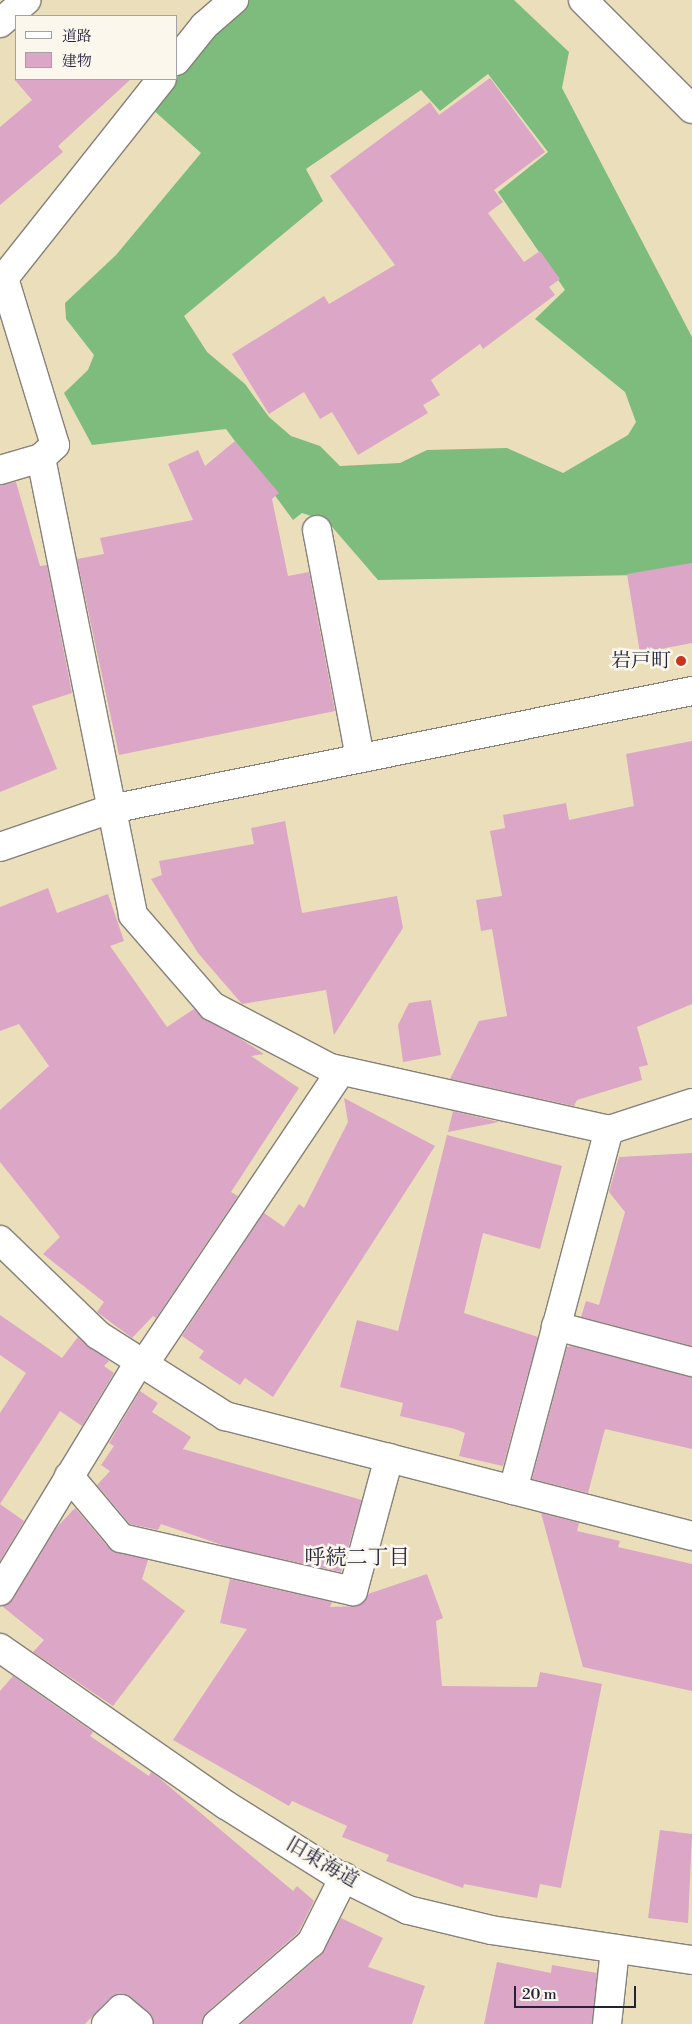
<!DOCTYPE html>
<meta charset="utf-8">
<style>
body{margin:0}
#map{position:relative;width:692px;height:2024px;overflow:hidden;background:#eadfba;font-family:"Libre Bodoni","Noto Serif JP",serif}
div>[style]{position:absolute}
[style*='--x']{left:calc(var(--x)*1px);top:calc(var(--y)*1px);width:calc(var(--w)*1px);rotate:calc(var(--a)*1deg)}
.forest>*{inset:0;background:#7ebc7e}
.building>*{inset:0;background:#dca6c6}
.roads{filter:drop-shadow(1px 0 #86807a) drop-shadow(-1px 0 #86807a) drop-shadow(0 1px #86807a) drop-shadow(0 -1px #86807a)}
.minor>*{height:28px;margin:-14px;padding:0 14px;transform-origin:14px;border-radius:14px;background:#fff}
.dots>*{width:14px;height:14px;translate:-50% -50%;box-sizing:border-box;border:2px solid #fbf7ec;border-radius:50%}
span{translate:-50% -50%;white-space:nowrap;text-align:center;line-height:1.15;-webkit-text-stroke:5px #fbf7ec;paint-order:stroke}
.poi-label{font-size:20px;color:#22223b}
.right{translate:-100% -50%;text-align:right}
.street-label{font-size:20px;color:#22223b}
.neighbourhood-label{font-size:21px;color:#22223b}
.legend{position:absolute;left:15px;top:15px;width:162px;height:65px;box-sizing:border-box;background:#fbf7ec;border:1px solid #a4a2a5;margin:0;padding:6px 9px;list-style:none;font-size:15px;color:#22223b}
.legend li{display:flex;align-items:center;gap:10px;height:25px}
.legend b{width:25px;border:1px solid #a4a2a5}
.scale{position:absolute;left:514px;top:1986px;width:122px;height:22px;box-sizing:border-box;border:2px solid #22223b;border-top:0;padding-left:6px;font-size:15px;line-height:18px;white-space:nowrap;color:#22223b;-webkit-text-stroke:4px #fbf7ec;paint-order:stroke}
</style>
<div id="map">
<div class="forest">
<i style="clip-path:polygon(evenodd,246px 0,514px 0,569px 52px,562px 88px,692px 337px,692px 574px,378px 580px,327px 521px,302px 513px,293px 520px,226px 429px,92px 445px,64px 393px,88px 370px,94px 355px,66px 319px,65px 303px,116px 255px,201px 153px,150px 107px,246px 0,488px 74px,548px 152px,498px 192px,565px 290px,535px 319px,625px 392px,636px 422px,628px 435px,563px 473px,507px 448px,427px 450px,400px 463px,340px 466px,320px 446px,291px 436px,269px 417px,245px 384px,207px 352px,184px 316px,323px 201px,306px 169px,421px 90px,440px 111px,488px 74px)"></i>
</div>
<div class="building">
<i style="clip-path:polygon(490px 78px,545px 152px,494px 190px,503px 202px,488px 213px,524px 262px,540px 251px,560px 279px,549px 287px,555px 295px,483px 349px,480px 344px,431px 380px,440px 395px,423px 405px,428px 413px,358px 455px,332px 412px,320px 419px,304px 392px,269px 414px,232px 354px,324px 296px,329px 304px,395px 265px,330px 176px,430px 102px,439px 115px)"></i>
<i style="clip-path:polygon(14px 79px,131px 79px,58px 146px,63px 152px,0 205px,0 127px,32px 100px)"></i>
<i style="clip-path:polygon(235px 441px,279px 493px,272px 499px,288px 576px,309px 572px,335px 711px,119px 755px,77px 559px,104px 554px,100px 538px,193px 520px,168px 464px,198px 450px,205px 466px)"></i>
<i style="clip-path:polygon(16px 482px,40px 566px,47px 565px,72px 693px,32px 706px,57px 769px,0 792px,0 485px)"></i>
<i style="clip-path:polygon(692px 563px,692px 643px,640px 653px,627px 574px)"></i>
<i style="clip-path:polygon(692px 741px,692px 1004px,637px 1027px,648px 1065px,639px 1067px,642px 1080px,577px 1100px,574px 1106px,450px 1079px,479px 1021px,507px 1016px,492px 929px,481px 931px,476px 900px,502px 896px,490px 831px,505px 828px,503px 815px,566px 803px,569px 820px,634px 806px,626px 754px)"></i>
<i style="clip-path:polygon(285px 821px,302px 913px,397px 896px,403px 928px,334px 1035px,326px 990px,242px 1004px,198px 953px,151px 879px,162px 875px,159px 861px,254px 844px,251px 828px)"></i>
<i style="clip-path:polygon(48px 888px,57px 913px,108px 894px,124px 941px,110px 946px,167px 1027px,194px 1009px,264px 1054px,251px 1056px,299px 1088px,231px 1192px,238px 1196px,156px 1318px,153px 1316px,132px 1338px,97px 1312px,104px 1302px,43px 1254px,60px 1237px,0 1162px,0 1110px,49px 1066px,19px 1024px,0 1031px,0 907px)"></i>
<i style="clip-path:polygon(431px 1000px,441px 1055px,403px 1062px,398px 1025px,409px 1003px)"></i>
<i style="clip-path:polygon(344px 1098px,435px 1146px,273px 1397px,245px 1378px,240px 1385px,199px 1358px,204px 1351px,182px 1336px,264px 1213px,284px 1227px,299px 1204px,304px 1208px,348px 1122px)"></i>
<i style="clip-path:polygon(453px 1111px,499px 1122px,448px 1132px)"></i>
<i style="clip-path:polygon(447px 1135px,562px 1166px,540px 1249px,483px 1233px,464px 1313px,538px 1337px,503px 1466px,459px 1456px,465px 1433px,455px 1429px,400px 1416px,403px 1403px,340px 1387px,357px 1320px,398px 1331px)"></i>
<i style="clip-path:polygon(692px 1153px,692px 1346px,581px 1317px,586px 1301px,599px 1305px,625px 1212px,609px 1192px,619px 1157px)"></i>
<i style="clip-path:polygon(0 1315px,62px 1358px,78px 1337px,109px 1361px,104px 1366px,114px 1373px,82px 1426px,60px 1411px,0 1504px,24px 1521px,0 1561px,0 1413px,26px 1373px,0 1355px)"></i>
<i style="clip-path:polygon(572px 1346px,692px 1377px,692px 1449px,605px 1429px,588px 1493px,532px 1479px,567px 1347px)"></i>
<i style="clip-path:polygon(140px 1391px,158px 1403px,152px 1412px,191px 1437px,183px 1449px,362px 1500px,341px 1572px,228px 1547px,161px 1524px,158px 1530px,130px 1524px,97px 1485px,110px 1471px,101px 1465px,114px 1446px,109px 1443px)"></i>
<i style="clip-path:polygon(75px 1508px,109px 1548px,148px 1560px,142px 1579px,185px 1611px,113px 1706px,33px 1652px,44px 1640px,2px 1606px,13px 1599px,57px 1527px)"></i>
<i style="clip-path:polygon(541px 1513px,579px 1523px,577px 1531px,620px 1541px,618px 1547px,692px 1564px,692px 1691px,583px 1667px)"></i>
<i style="clip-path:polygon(427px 1574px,443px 1618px,436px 1621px,442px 1686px,537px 1687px,540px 1672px,602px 1684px,561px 1888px,540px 1884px,537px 1898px,464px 1884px,463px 1888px,386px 1861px,389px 1855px,342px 1837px,347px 1826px,292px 1801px,289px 1806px,173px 1740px,247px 1629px,220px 1623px,230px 1579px,332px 1602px,330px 1607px,358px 1606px,368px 1594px)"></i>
<i style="clip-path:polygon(13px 1676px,93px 1732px,90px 1736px,149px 1776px,151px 1772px,158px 1777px,293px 1891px,297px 1886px,314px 1901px,298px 1933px,207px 2012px,202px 2024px,154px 2024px,149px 2012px,121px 1994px,110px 1998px,85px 2024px,0 2024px,0 1691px)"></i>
<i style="clip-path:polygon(660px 1830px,692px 1834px,688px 1923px,648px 1918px)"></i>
<i style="clip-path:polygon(341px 1918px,383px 1938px,368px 1967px,425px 1986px,412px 2024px,241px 2024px,321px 1955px)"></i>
<i style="clip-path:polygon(497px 1962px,551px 1973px,552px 1965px,597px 1973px,592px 2024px,484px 2024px)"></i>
</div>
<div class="roads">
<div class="minor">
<i style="--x:583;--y:0;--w:154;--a:45"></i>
<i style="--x:0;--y:23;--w:35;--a:-41"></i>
<i style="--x:176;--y:61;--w:45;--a:-51.3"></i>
<i style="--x:204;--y:26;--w:40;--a:-41"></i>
<i style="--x:41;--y:458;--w:466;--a:78.6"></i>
<i style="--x:133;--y:915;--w:121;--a:49"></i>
<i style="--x:212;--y:1006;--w:133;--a:27.7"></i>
<i style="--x:330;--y:1068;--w:286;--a:12.5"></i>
<i style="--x:609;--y:1130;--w:87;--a:-18"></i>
<i style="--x:0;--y:470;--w:43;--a:-16.3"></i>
<i style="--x:41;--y:458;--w:19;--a:-43"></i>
<i style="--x:55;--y:445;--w:175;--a:-107"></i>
<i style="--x:4;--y:278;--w:254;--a:-51.6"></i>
<i style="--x:317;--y:530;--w:231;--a:79.3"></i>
<i style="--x:0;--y:847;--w:117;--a:-18.9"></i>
<i style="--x:111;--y:809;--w:593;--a:-11.48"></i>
<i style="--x:0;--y:1240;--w:136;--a:44.1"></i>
<i style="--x:98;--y:1335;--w:151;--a:32.5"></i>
<i style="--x:225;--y:1416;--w:482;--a:14.4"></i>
<i style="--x:556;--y:1326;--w:141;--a:14.8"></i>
<i style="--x:144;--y:1364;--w:353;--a:-56.1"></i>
<i style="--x:69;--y:1476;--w:81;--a:50"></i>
<i style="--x:121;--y:1538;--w:238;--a:12.9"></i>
<i style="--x:353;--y:1591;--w:138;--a:-74.9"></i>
<i style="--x:513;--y:1490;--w:373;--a:-75.1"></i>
<i style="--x:0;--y:1591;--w:269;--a:-58.7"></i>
<i style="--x:0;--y:1648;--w:275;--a:34.8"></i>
<i style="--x:226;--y:1805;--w:130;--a:32.1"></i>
<i style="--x:336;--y:1874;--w:80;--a:26.6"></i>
<i style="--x:408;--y:1910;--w:85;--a:13.5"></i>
<i style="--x:491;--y:1930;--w:203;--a:8.5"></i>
<i style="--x:106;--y:2024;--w:21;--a:-45"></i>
<i style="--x:121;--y:2009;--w:23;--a:40"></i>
<i style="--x:217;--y:2024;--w:124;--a:-40.8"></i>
<i style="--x:311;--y:1943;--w:74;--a:-63.4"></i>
<i style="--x:607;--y:2024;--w:75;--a:-83.9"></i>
</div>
</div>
<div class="dots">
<i style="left:681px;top:661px;background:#c8321e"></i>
</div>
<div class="poi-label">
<span class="right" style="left:671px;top:661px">岩戸町</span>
</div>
<div class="street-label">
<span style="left:322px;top:1863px;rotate:30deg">旧東海道</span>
</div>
<div class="neighbourhood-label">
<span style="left:357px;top:1558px">呼続二丁目</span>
</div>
<ul class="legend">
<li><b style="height:6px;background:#fff"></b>道路</li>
<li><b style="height:14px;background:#dca6c6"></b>建物</li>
</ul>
<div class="scale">20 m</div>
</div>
